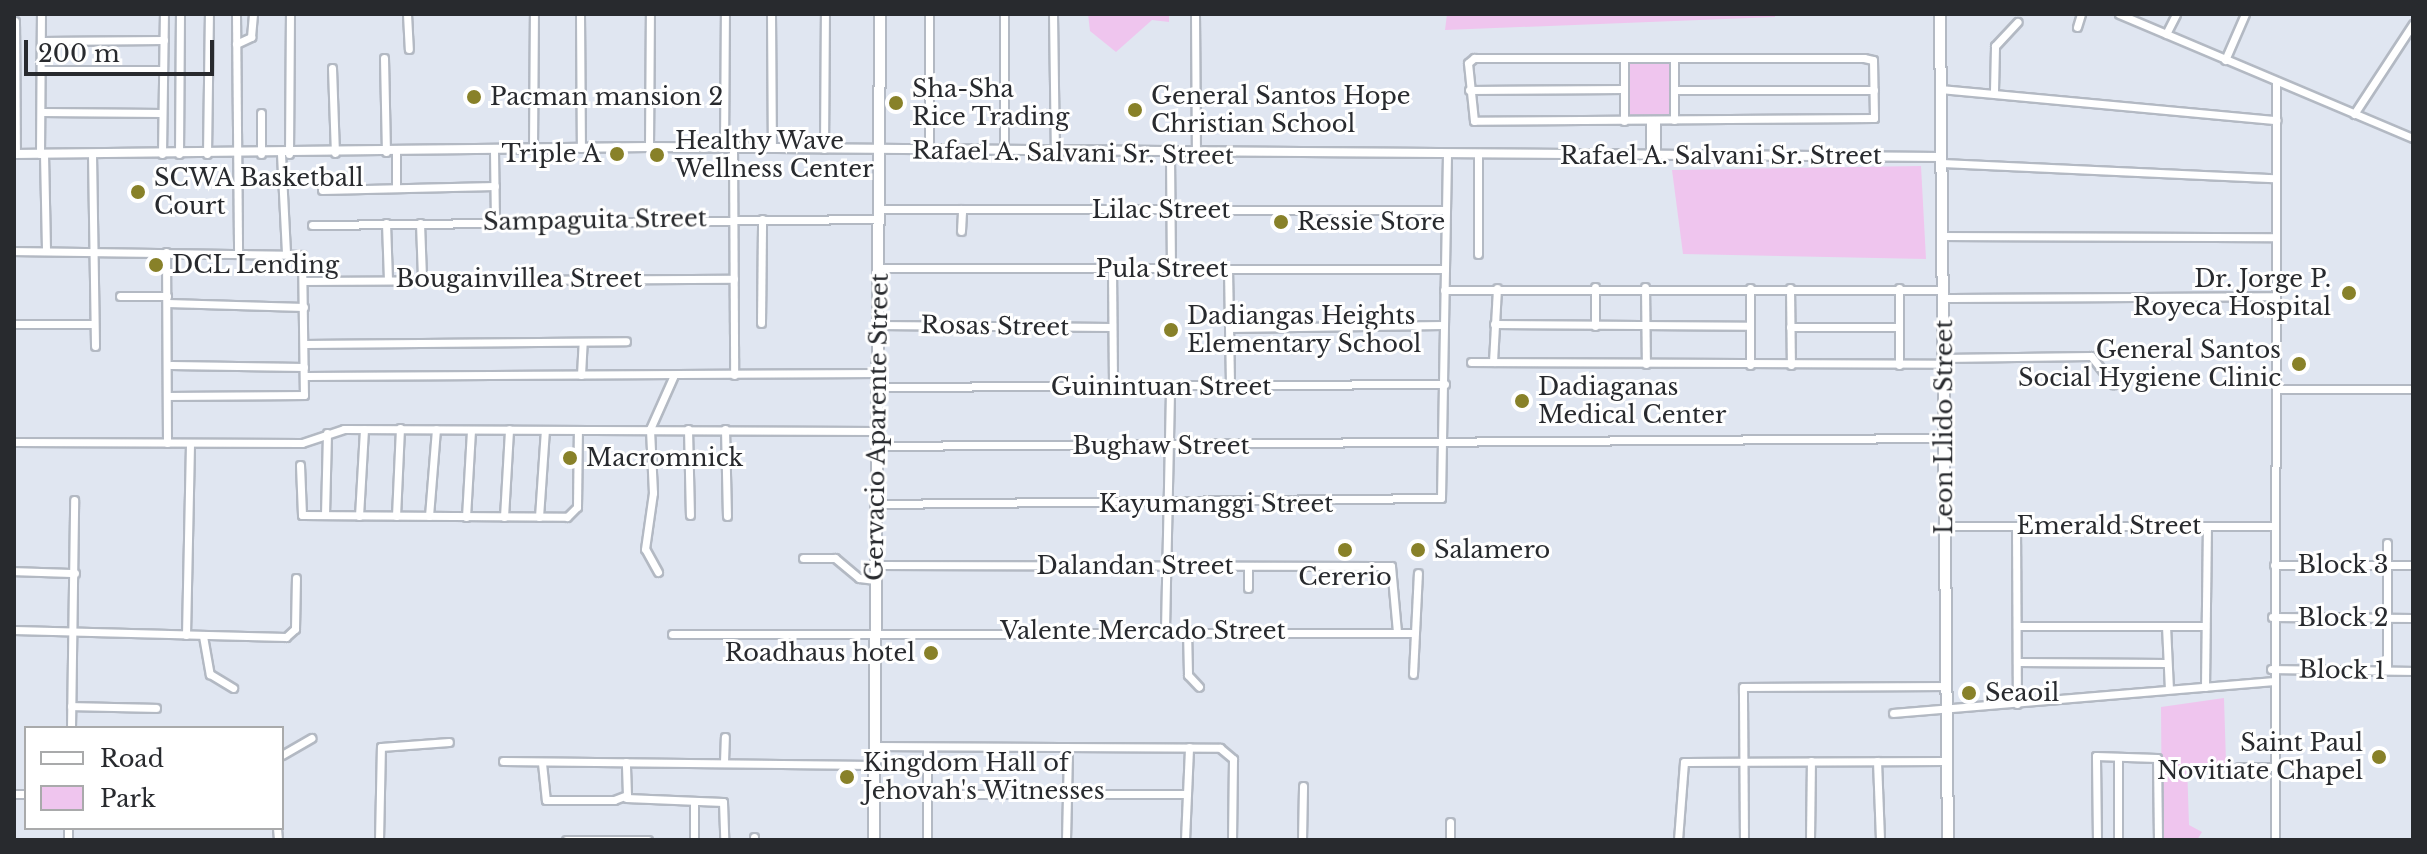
<!DOCTYPE html>
<style>
body{margin:0}
#map{position:relative;width:2427px;height:854px;overflow:hidden;background:#e0e6f1;font-family:"Libre Baskerville",serif}
div>[style]{position:absolute}
[style*='--x']{left:calc(var(--x)*1px);top:calc(var(--y)*1px);width:calc(var(--w)*1px);rotate:calc(var(--a)*1deg)}
.green>*{inset:0;background:#efc5ee}
.roads{filter:drop-shadow(2px 0 #b3b9c3) drop-shadow(-2px 0 #b3b9c3) drop-shadow(0 2px #b3b9c3) drop-shadow(0 -2px #b3b9c3)}
.minor>*{height:7px;margin:-3.5px;padding:0 3.5px;transform-origin:3.5px;border-radius:3.5px;background:#fff}
.tertiary>*{height:8px;margin:-4px;padding:0 4px;transform-origin:4px;border-radius:4px;background:#fff}
.secondary>*{height:10px;margin:-5px;padding:0 5px;transform-origin:5px;border-radius:5px;background:#fff}
.dots>*{width:22px;height:22px;translate:-50% -50%;box-sizing:border-box;border:4px solid #fff;border-radius:50%}
span{translate:-50% -50%;white-space:nowrap;text-align:center;line-height:1.15;-webkit-text-stroke:6px #fff;paint-order:stroke}
.poi-label{font-size:24px;color:#282a2e}
.left{translate:0 -50%;text-align:left}
.right{translate:-100% -50%;text-align:right}
.street-label{font-size:24px;color:#282a2e}
.frame{position:absolute;inset:0;border:16px solid #282a2e;pointer-events:none}
.legend{position:absolute;left:24px;top:726px;width:260px;height:104px;box-sizing:border-box;background:#fff;border:2px solid #a9aaab;margin:0;padding:10px 14px;list-style:none;font-size:24px;color:#282a2e}
.legend li{display:flex;align-items:center;gap:16px;height:40px}
.legend b{width:40px;border:2px solid #a9aaab}
.scale{position:absolute;left:24px;top:40px;width:190px;height:36px;box-sizing:border-box;border:4px solid #282a2e;border-top:0;padding-left:10px;font-size:24px;line-height:28px;white-space:nowrap;color:#282a2e;-webkit-text-stroke:6px #fff;paint-order:stroke}
</style>
<div id="map">
<div class="green">
<i style="clip-path:polygon(1088px 14px,1169px 14px,1169px 22px,1152px 20px,1116px 52px,1090px 31px)"></i>
<i style="clip-path:polygon(1447px 14px,1775px 14px,1775px 17px,1445px 30px)"></i>
<i style="clip-path:polygon(1628px 62px,1673px 62px,1673px 118px,1628px 118px)"></i>
<i style="clip-path:polygon(1921px 166px,1926px 259px,1683px 254px,1672px 170px)"></i>
<i style="clip-path:polygon(2224px 698px,2226px 763px,2187px 764px,2189px 825px,2202px 832px,2197px 840px,2162px 840px,2161px 707px)"></i>
</div>
<div class="roads">
<div class="minor">
<i style="--x:236;--y:14;--w:238;--a:89.5"></i>
<i style="--x:407;--y:14;--w:35;--a:87"></i>
<i style="--x:580;--y:14;--w:134;--a:89.6"></i>
<i style="--x:771;--y:14;--w:134;--a:89.6"></i>
<i style="--x:929;--y:14;--w:136;--a:90"></i>
<i style="--x:1004;--y:14;--w:138;--a:90"></i>
<i style="--x:1053;--y:14;--w:139;--a:89.2"></i>
<i style="--x:1195;--y:14;--w:142;--a:89.6"></i>
<i style="--x:2119;--y:14;--w:319;--a:22.9"></i>
<i style="--x:15;--y:21;--w:133;--a:89.6"></i>
<i style="--x:2077;--y:27;--w:14;--a:-73"></i>
<i style="--x:2166;--y:34;--w:22;--a:-63"></i>
<i style="--x:42;--y:41;--w:122;--a:-0.5"></i>
<i style="--x:236;--y:44;--w:17;--a:-25"></i>
<i style="--x:251;--y:37;--w:23;--a:-85"></i>
<i style="--x:384;--y:58;--w:94;--a:88.8"></i>
<i style="--x:1474;--y:58;--w:390;--a:0"></i>
<i style="--x:1864;--y:58;--w:9;--a:13"></i>
<i style="--x:1873;--y:60;--w:58;--a:89"></i>
<i style="--x:1874;--y:118;--w:400;--a:179.6"></i>
<i style="--x:1474;--y:121;--w:58;--a:-95.9"></i>
<i style="--x:1468;--y:63;--w:8;--a:-40"></i>
<i style="--x:2225;--y:60;--w:50;--a:-66.5"></i>
<i style="--x:332;--y:68;--w:85;--a:88"></i>
<i style="--x:41;--y:70;--w:122;--a:0"></i>
<i style="--x:1940;--y:89;--w:338;--a:5.3"></i>
<i style="--x:1469;--y:90;--w:155;--a:-0.4"></i>
<i style="--x:1674;--y:90;--w:200;--a:0"></i>
<i style="--x:1994;--y:91;--w:45;--a:-88.7"></i>
<i style="--x:1995;--y:46;--w:33;--a:-47"></i>
<i style="--x:41;--y:112;--w:121;--a:0.5"></i>
<i style="--x:261;--y:113;--w:41;--a:90"></i>
<i style="--x:2354;--y:114;--w:108;--a:-56.8"></i>
<i style="--x:1674;--y:120;--w:62;--a:-90"></i>
<i style="--x:1624;--y:121;--w:63;--a:-90"></i>
<i style="--x:1656;--y:122;--w:34;--a:90"></i>
<i style="--x:649;--y:147;--w:133;--a:-89.6"></i>
<i style="--x:724;--y:148;--w:134;--a:-89.6"></i>
<i style="--x:733;--y:148;--w:227;--a:89.7"></i>
<i style="--x:533;--y:149;--w:135;--a:-89.6"></i>
<i style="--x:824;--y:149;--w:135;--a:-89.6"></i>
<i style="--x:494;--y:151;--w:70;--a:89.2"></i>
<i style="--x:40;--y:154;--w:140;--a:-89.6"></i>
<i style="--x:44;--y:154;--w:97;--a:88.8"></i>
<i style="--x:92;--y:154;--w:192;--a:89.1"></i>
<i style="--x:162;--y:154;--w:140;--a:-89.2"></i>
<i style="--x:179;--y:154;--w:140;--a:-89.6"></i>
<i style="--x:207;--y:154;--w:140;--a:-89.2"></i>
<i style="--x:281;--y:154;--w:99;--a:87.1"></i>
<i style="--x:289;--y:154;--w:140;--a:-89.6"></i>
<i style="--x:1170;--y:155;--w:114;--a:89.5"></i>
<i style="--x:1478;--y:156;--w:98;--a:90"></i>
<i style="--x:1650;--y:156;--w:34;--a:-90"></i>
<i style="--x:1940;--y:163;--w:336;--a:2.6"></i>
<i style="--x:396;--y:188;--w:36;--a:-90"></i>
<i style="--x:322;--y:190;--w:173;--a:-1.3"></i>
<i style="--x:879;--y:209;--w:565;--a:0.1"></i>
<i style="--x:386;--y:223;--w:56;--a:88"></i>
<i style="--x:420;--y:223;--w:55;--a:87.9"></i>
<i style="--x:312;--y:225;--w:567;--a:-0.61"></i>
<i style="--x:961;--y:231;--w:22;--a:-87"></i>
<i style="--x:1943;--y:236;--w:333;--a:0.2"></i>
<i style="--x:14;--y:251;--w:288;--a:0.8"></i>
<i style="--x:302;--y:255;--w:140;--a:89.2"></i>
<i style="--x:304;--y:395;--w:134;--a:179.6"></i>
<i style="--x:166;--y:252;--w:191;--a:89.7"></i>
<i style="--x:878;--y:268;--w:567;--a:0.1"></i>
<i style="--x:1112;--y:269;--w:117;--a:89.5"></i>
<i style="--x:1228;--y:269;--w:118;--a:89"></i>
<i style="--x:305;--y:281;--w:429;--a:-0.3"></i>
<i style="--x:1645;--y:287;--w:77;--a:89.3"></i>
<i style="--x:1790;--y:288;--w:77;--a:89.3"></i>
<i style="--x:1444;--y:290;--w:500;--a:0"></i>
<i style="--x:120;--y:296;--w:47;--a:0"></i>
<i style="--x:1943;--y:298;--w:333;--a:-0.3"></i>
<i style="--x:167;--y:303;--w:137;--a:1.7"></i>
<i style="--x:761;--y:323;--w:104;--a:-89.4"></i>
<i style="--x:14;--y:324;--w:80;--a:0"></i>
<i style="--x:1494;--y:324;--w:255;--a:0.4"></i>
<i style="--x:878;--y:325;--w:234;--a:0.5"></i>
<i style="--x:1595;--y:326;--w:39;--a:-90"></i>
<i style="--x:1790;--y:327;--w:109;--a:0"></i>
<i style="--x:1229;--y:328;--w:214;--a:-0.8"></i>
<i style="--x:304;--y:344;--w:322;--a:-0.5"></i>
<i style="--x:1943;--y:358;--w:148;--a:-0.8"></i>
<i style="--x:2091;--y:356;--w:36;--a:52"></i>
<i style="--x:1471;--y:362;--w:472;--a:0.2"></i>
<i style="--x:1493;--y:362;--w:74;--a:-86.9"></i>
<i style="--x:171;--y:365;--w:133;--a:0.9"></i>
<i style="--x:1750;--y:365;--w:77;--a:-90"></i>
<i style="--x:1899;--y:365;--w:77;--a:-90"></i>
<i style="--x:581;--y:375;--w:33;--a:-87"></i>
<i style="--x:305;--y:376;--w:573;--a:-0.3"></i>
<i style="--x:877;--y:387;--w:568;--a:-0.3"></i>
<i style="--x:2276;--y:389;--w:137;--a:0"></i>
<i style="--x:688;--y:429;--w:86;--a:88.7"></i>
<i style="--x:725;--y:429;--w:87;--a:88.7"></i>
<i style="--x:14;--y:442;--w:288;--a:0.2"></i>
<i style="--x:302;--y:443;--w:44;--a:-18.4"></i>
<i style="--x:344;--y:429;--w:533;--a:0.21"></i>
<i style="--x:877;--y:446;--w:1066;--a:-0.43"></i>
<i style="--x:300;--y:465;--w:50;--a:87.7"></i>
<i style="--x:302;--y:515;--w:265;--a:0.4"></i>
<i style="--x:567;--y:517;--w:14;--a:-45"></i>
<i style="--x:577;--y:507;--w:77;--a:-89.3"></i>
<i style="--x:876;--y:504;--w:565;--a:-0.61"></i>
<i style="--x:1441;--y:498;--w:341;--a:-89"></i>
<i style="--x:325;--y:515;--w:82;--a:-88.6"></i>
<i style="--x:359;--y:516;--w:87;--a:-86.7"></i>
<i style="--x:396;--y:516;--w:88;--a:-87.4"></i>
<i style="--x:429;--y:516;--w:87;--a:-85.4"></i>
<i style="--x:466;--y:517;--w:87;--a:-86.7"></i>
<i style="--x:504;--y:517;--w:88;--a:-86.7"></i>
<i style="--x:539;--y:517;--w:87;--a:-86.1"></i>
<i style="--x:1944;--y:526;--w:330;--a:0"></i>
<i style="--x:2016;--y:526;--w:178;--a:89.7"></i>
<i style="--x:2387;--y:543;--w:127;--a:90"></i>
<i style="--x:803;--y:558;--w:32;--a:0"></i>
<i style="--x:835;--y:558;--w:31;--a:40"></i>
<i style="--x:859;--y:578;--w:16;--a:7"></i>
<i style="--x:875;--y:565;--w:516;--a:0.11"></i>
<i style="--x:1391;--y:566;--w:66;--a:84.8"></i>
<i style="--x:2274;--y:565;--w:139;--a:0"></i>
<i style="--x:1248;--y:567;--w:21;--a:90"></i>
<i style="--x:14;--y:571;--w:61;--a:1.9"></i>
<i style="--x:658;--y:572;--w:26;--a:-119"></i>
<i style="--x:645;--y:549;--w:57;--a:-81.9"></i>
<i style="--x:653;--y:493;--w:64;--a:-92.7"></i>
<i style="--x:650;--y:429;--w:59;--a:-66"></i>
<i style="--x:2272;--y:617;--w:141;--a:0.4"></i>
<i style="--x:2018;--y:626;--w:187;--a:0"></i>
<i style="--x:2166;--y:626;--w:63;--a:87.3"></i>
<i style="--x:14;--y:630;--w:272;--a:1.5"></i>
<i style="--x:286;--y:637;--w:12;--a:-42"></i>
<i style="--x:295;--y:629;--w:51;--a:-88.9"></i>
<i style="--x:1165;--y:630;--w:243;--a:-88.8"></i>
<i style="--x:1187;--y:630;--w:45;--a:88.7"></i>
<i style="--x:1188;--y:675;--w:16;--a:47"></i>
<i style="--x:672;--y:634;--w:739;--a:-0.08"></i>
<i style="--x:186;--y:635;--w:192;--a:-88.8"></i>
<i style="--x:203;--y:636;--w:39;--a:80"></i>
<i style="--x:210;--y:674;--w:27;--a:31"></i>
<i style="--x:2018;--y:662;--w:148;--a:0.4"></i>
<i style="--x:2271;--y:669;--w:142;--a:0.8"></i>
<i style="--x:1413;--y:674;--w:101;--a:-87.2"></i>
<i style="--x:2205;--y:687;--w:161;--a:-89.3"></i>
<i style="--x:71;--y:706;--w:85;--a:1.3"></i>
<i style="--x:1893;--y:713;--w:379;--a:-4.8"></i>
<i style="--x:71;--y:728;--w:228;--a:-89.2"></i>
<i style="--x:873;--y:746;--w:347;--a:0.3"></i>
<i style="--x:1220;--y:748;--w:17;--a:40"></i>
<i style="--x:1233;--y:759;--w:81;--a:90.7"></i>
<i style="--x:282;--y:755;--w:34;--a:-30"></i>
<i style="--x:2118;--y:757;--w:83;--a:90"></i>
<i style="--x:503;--y:761;--w:371;--a:0.6"></i>
<i style="--x:1877;--y:761;--w:79;--a:87.8"></i>
<i style="--x:724;--y:762;--w:25;--a:-88"></i>
<i style="--x:542;--y:763;--w:37;--a:84"></i>
<i style="--x:546;--y:800;--w:68;--a:0"></i>
<i style="--x:614;--y:800;--w:14;--a:-21"></i>
<i style="--x:627;--y:795;--w:33;--a:-92"></i>
<i style="--x:2239;--y:767;--w:34;--a:0"></i>
<i style="--x:14;--y:794;--w:12;--a:0"></i>
<i style="--x:927;--y:794;--w:260;--a:0"></i>
<i style="--x:626;--y:798;--w:97;--a:2.4"></i>
<i style="--x:723;--y:802;--w:38;--a:88"></i>
<i style="--x:694;--y:801;--w:39;--a:90"></i>
<i style="--x:277;--y:828;--w:12;--a:85"></i>
<i style="--x:68;--y:840;--w:12;--a:-90"></i>
<i style="--x:379;--y:840;--w:93;--a:-88.8"></i>
<i style="--x:381;--y:747;--w:68;--a:-4.2"></i>
<i style="--x:566;--y:840;--w:82;--a:0"></i>
<i style="--x:754;--y:840;--w:3;--a:-90"></i>
<i style="--x:927;--y:840;--w:93;--a:-90"></i>
<i style="--x:1066;--y:840;--w:91;--a:-88.7"></i>
<i style="--x:1185;--y:840;--w:93;--a:-87.5"></i>
<i style="--x:1302;--y:840;--w:54;--a:-88.9"></i>
<i style="--x:1450;--y:840;--w:18;--a:-90"></i>
<i style="--x:1678;--y:840;--w:78;--a:-85.6"></i>
<i style="--x:1684;--y:762;--w:262;--a:-0.2"></i>
<i style="--x:1744;--y:840;--w:153;--a:-90.4"></i>
<i style="--x:1743;--y:687;--w:203;--a:-0.3"></i>
<i style="--x:1810;--y:840;--w:79;--a:-89.3"></i>
<i style="--x:2097;--y:840;--w:84;--a:-90.7"></i>
<i style="--x:2096;--y:756;--w:61;--a:1.9"></i>
<i style="--x:2157;--y:758;--w:82;--a:89.3"></i>
<i style="--x:2275;--y:840;--w:759;--a:-89.92"></i>
</div>
<div class="tertiary">
<i style="--x:14;--y:154;--w:635;--a:-0.63"></i>
<i style="--x:649;--y:147;--w:1291;--a:0.44"></i>
</div>
<div class="secondary">
<i style="--x:1940;--y:14;--w:826;--a:89.45"></i>
<i style="--x:874;--y:840;--w:826;--a:-89.58"></i>
</div>
</div>
<div class="dots">
<i style="left:474px;top:97px;background:#888129"></i>
<i style="left:896px;top:103px;background:#888129"></i>
<i style="left:1135px;top:110px;background:#888129"></i>
<i style="left:617px;top:154px;background:#888129"></i>
<i style="left:657px;top:155px;background:#888129"></i>
<i style="left:138px;top:192px;background:#888129"></i>
<i style="left:1281px;top:222px;background:#888129"></i>
<i style="left:156px;top:265px;background:#888129"></i>
<i style="left:2349px;top:293px;background:#888129"></i>
<i style="left:1171px;top:330px;background:#888129"></i>
<i style="left:2299px;top:364px;background:#888129"></i>
<i style="left:1522px;top:401px;background:#888129"></i>
<i style="left:570px;top:458px;background:#888129"></i>
<i style="left:1345px;top:550px;background:#888129"></i>
<i style="left:1418px;top:550px;background:#888129"></i>
<i style="left:931px;top:653px;background:#888129"></i>
<i style="left:1969px;top:693px;background:#888129"></i>
<i style="left:2379px;top:757px;background:#888129"></i>
<i style="left:847px;top:777px;background:#888129"></i>
</div>
<div class="poi-label">
<span class="left" style="left:912px;top:103px">Sha-Sha<br>Rice Trading</span>
<span class="left" style="left:1151px;top:110px">General Santos Hope<br>Christian School</span>
<span class="left" style="left:490px;top:97px">Pacman mansion 2</span>
<span class="left" style="left:675px;top:155px">Healthy Wave<br>Wellness Center</span>
<span class="right" style="left:601px;top:154px">Triple A</span>
<span class="left" style="left:154px;top:192px">SCWA Basketball<br>Court</span>
<span class="left" style="left:1297px;top:222px">Ressie Store</span>
<span class="left" style="left:172px;top:265px">DCL Lending</span>
<span class="right" style="left:2331px;top:293px">Dr. Jorge P.<br>Royeca Hospital</span>
<span class="left" style="left:1187px;top:330px">Dadiangas Heights<br>Elementary School</span>
<span class="right" style="left:2281px;top:364px">General Santos<br>Social Hygiene Clinic</span>
<span class="left" style="left:1538px;top:401px">Dadiaganas<br>Medical Center</span>
<span class="left" style="left:586px;top:458px">Macromnick</span>
<span class="left" style="left:1434px;top:550px">Salamero</span>
<span style="left:1345px;top:577px">Cererio</span>
<span class="right" style="left:915px;top:653px">Roadhaus hotel</span>
<span class="left" style="left:1985px;top:693px">Seaoil</span>
<span class="right" style="left:2363px;top:757px">Saint Paul<br>Novitiate Chapel</span>
<span class="left" style="left:863px;top:777px">Kingdom Hall of<br>Jehovah's Witnesses</span>
</div>
<div class="street-label">
<span style="left:1073px;top:153px;rotate:1deg">Rafael A. Salvani Sr. Street</span>
<span style="left:1721px;top:156px">Rafael A. Salvani Sr. Street</span>
<span style="left:1161px;top:210px">Lilac Street</span>
<span style="left:595px;top:220px;rotate:-1deg">Sampaguita Street</span>
<span style="left:1162px;top:269px">Pula Street</span>
<span style="left:519px;top:279px">Bougainvillea Street</span>
<span style="left:995px;top:326px;rotate:1deg">Rosas Street</span>
<span style="left:1161px;top:387px">Guinintuan Street</span>
<span style="left:877px;top:427px;rotate:-89deg">Gervacio Aparente Street</span>
<span style="left:1944px;top:427px;rotate:-90deg">Leon Llido Street</span>
<span style="left:1161px;top:446px">Bughaw Street</span>
<span style="left:1216px;top:504px">Kayumanggi Street</span>
<span style="left:2109px;top:526px">Emerald Street</span>
<span style="left:2343px;top:565px">Block 3</span>
<span style="left:1135px;top:566px">Dalandan Street</span>
<span style="left:2343px;top:618px">Block 2</span>
<span style="left:1143px;top:631px">Valente Mercado Street</span>
<span style="left:2342px;top:670px;rotate:1deg">Block 1</span>
</div>
<div class="frame"></div>
<ul class="legend">
<li><b style="height:10px;background:#fff"></b>Road</li>
<li><b style="height:22px;background:#efc5ee"></b>Park</li>
</ul>
<div class="scale">200 m</div>
</div>
